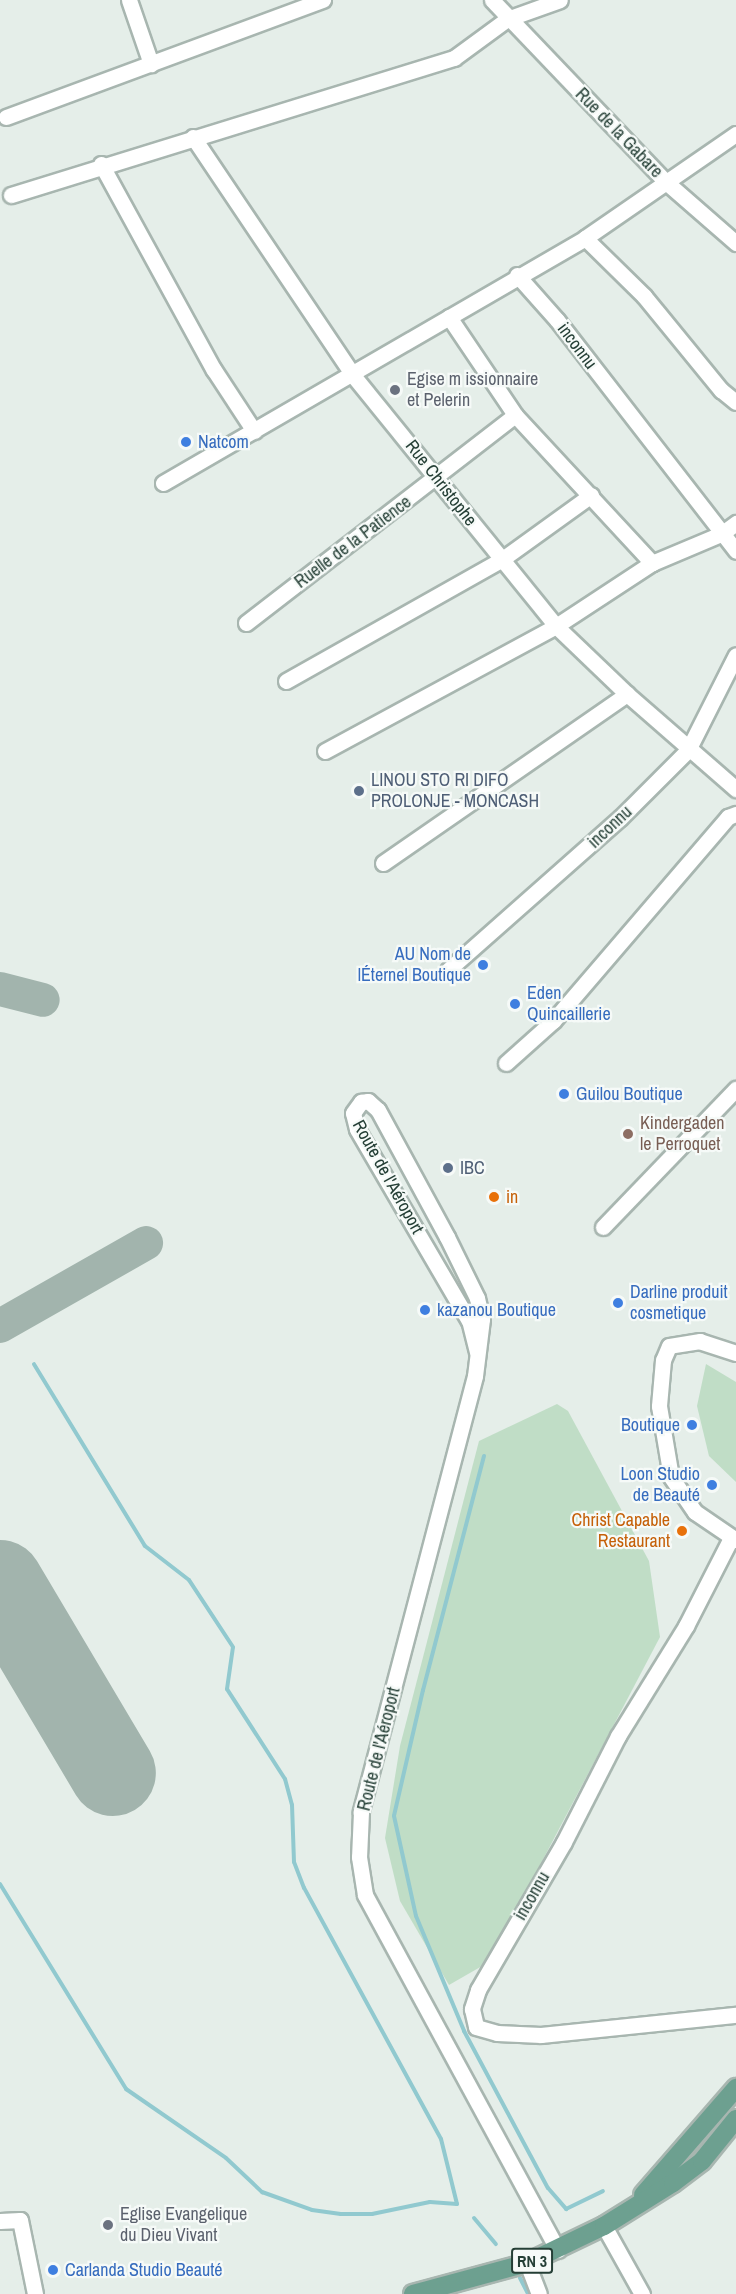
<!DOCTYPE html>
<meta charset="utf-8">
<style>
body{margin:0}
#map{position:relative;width:736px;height:2294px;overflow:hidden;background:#e5eee9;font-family:"Archivo Narrow",sans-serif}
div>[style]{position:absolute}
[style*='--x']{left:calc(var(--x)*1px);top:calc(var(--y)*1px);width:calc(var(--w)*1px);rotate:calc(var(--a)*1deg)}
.green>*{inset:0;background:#c0ddc6}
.stream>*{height:4px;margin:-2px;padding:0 2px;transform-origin:2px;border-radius:2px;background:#91c9cf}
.taxiway>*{height:34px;margin:-17px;padding:0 17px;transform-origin:17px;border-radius:17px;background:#a2b4ad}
.runway>*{height:86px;margin:-43px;padding:0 43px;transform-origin:43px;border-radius:43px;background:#a2b4ad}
.roads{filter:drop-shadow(2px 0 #a8b6b0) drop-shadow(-2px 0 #a8b6b0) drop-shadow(0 2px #a8b6b0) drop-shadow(0 -2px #a8b6b0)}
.minor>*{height:15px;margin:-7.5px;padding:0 7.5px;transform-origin:7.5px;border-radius:7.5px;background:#fff}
.primary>*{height:18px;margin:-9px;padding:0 9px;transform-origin:9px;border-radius:9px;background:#6da090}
.dots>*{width:16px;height:16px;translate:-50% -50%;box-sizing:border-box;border:3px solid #f6faf8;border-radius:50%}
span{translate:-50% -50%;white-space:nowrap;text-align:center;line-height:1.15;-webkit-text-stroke:4.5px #f6faf8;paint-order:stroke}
.shield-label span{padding:2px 4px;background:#f6faf8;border:2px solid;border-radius:4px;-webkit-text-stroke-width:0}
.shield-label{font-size:16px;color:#253f36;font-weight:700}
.street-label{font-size:18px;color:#253f36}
.worship-label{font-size:18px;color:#5b616d}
.left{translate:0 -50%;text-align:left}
.shop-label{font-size:18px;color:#366cbe}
.right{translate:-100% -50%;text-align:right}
.service-label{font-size:18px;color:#4e5e75}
.education-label{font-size:18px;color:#785e54}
.food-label{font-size:18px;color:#c56008}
</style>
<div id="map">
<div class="green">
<i style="clip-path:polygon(706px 1364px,736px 1382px,736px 1482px,709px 1456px,697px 1406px)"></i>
<i style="clip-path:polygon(557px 1404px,568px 1411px,649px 1561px,660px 1637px,489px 1962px,449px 1985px,400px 1901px,385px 1838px,400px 1746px,479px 1441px)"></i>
</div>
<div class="stream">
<i style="--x:484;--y:1456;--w:242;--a:104.6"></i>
<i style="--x:423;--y:1690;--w:129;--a:103"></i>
<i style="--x:394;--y:1816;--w:102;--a:77.6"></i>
<i style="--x:416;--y:1916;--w:125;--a:67.3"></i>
<i style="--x:464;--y:2031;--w:178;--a:61.9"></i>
<i style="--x:548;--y:2188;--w:28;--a:49"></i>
<i style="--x:566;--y:2209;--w:41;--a:-25.9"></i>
<i style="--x:0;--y:1884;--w:241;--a:58.4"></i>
<i style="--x:126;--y:2089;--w:121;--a:34.6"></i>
<i style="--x:226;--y:2158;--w:50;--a:43.4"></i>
<i style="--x:262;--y:2192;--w:53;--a:19.8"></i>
<i style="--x:312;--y:2210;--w:29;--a:8"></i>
<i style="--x:341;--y:2214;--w:31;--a:0"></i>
<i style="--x:372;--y:2214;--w:59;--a:-11.7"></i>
<i style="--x:430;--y:2202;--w:27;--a:4"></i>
<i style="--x:457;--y:2204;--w:67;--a:-103.8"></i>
<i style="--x:441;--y:2139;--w:286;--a:-118.6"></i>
<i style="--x:304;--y:1888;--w:28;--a:-111"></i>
<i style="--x:294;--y:1862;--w:57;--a:-92"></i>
<i style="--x:292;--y:1805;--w:27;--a:-105"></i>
<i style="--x:285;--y:1779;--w:107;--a:-122.8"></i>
<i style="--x:227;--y:1689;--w:42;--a:-81.9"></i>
<i style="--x:233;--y:1647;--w:80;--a:-123.3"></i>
<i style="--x:189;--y:1580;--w:56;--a:-142.3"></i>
<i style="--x:145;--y:1546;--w:213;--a:-121.4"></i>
<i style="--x:474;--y:2218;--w:34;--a:50"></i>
<i style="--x:520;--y:2278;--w:18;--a:63"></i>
</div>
<div class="taxiway">
<i style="--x:0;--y:989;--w:44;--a:14.3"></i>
<i style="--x:0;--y:1326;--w:168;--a:-29.6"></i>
</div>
<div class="runway">
<i style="--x:0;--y:1583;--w:221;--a:59.3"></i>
</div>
<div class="roads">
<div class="minor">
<i style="--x:129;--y:0;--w:68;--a:71"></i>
<i style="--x:492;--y:0;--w:252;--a:46.3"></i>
<i style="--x:666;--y:182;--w:93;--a:41.1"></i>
<i style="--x:6;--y:117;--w:338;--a:-20.3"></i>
<i style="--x:193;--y:137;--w:285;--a:56.1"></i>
<i style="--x:352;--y:374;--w:324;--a:51"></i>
<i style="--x:556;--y:626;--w:98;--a:43.8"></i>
<i style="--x:627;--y:694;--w:145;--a:41.1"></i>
<i style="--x:101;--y:164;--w:235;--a:61.3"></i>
<i style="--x:214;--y:370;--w:73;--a:56.7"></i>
<i style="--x:11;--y:195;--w:464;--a:-17.2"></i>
<i style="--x:454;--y:58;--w:66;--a:-36.3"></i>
<i style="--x:507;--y:19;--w:56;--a:-19.7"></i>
<i style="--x:585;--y:238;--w:183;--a:-34.6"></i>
<i style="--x:517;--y:275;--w:60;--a:48.4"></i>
<i style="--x:557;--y:320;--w:292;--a:52.2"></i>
<i style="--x:449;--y:317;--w:118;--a:56"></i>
<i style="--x:515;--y:415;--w:202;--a:47.2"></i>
<i style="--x:163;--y:483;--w:488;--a:-30.1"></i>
<i style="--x:585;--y:238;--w:83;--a:44.5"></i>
<i style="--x:644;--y:296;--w:122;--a:50.7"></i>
<i style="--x:721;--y:390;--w:19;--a:39"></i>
<i style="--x:246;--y:623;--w:340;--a:-37.7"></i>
<i style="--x:286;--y:681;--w:247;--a:-29.4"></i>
<i style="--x:501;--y:560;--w:111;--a:-35.8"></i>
<i style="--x:325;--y:751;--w:263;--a:-28.4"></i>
<i style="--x:556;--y:626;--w:115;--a:-33.3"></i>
<i style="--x:652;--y:563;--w:75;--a:-22.8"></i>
<i style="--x:721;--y:534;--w:19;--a:-36"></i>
<i style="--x:383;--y:863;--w:297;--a:-34.7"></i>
<i style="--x:448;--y:970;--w:230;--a:-41.5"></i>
<i style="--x:620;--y:818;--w:96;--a:-45"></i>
<i style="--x:688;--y:750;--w:106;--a:-63.2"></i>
<i style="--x:506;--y:1063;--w:63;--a:-41.8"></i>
<i style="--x:553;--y:1021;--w:269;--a:-49.4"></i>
<i style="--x:728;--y:817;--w:9;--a:-21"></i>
<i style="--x:603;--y:1227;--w:192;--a:-46.1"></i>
<i style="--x:477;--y:1352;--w:32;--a:-104"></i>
<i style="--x:469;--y:1321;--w:222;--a:-120.3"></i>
<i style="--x:357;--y:1129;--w:16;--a:-104"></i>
<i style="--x:353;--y:1113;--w:14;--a:-54"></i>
<i style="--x:361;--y:1102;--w:7;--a:-8"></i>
<i style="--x:368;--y:1101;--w:13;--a:42"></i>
<i style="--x:378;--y:1110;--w:145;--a:61.5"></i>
<i style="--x:447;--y:1237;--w:68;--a:63.8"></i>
<i style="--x:477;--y:1298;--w:22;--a:77"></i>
<i style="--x:482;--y:1319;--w:57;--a:97"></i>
<i style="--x:475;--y:1376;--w:451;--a:104.7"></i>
<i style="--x:361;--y:1812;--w:45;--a:92.5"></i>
<i style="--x:359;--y:1857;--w:38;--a:81"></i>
<i style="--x:365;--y:1895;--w:404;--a:61.5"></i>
<i style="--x:736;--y:1353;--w:38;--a:-162"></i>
<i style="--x:700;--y:1341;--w:31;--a:171"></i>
<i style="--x:669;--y:1346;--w:15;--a:113"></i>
<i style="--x:663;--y:1360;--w:46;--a:95"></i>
<i style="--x:659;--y:1406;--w:72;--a:80.4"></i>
<i style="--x:671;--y:1477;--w:42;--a:55.6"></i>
<i style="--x:695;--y:1512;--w:50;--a:34.3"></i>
<i style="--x:731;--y:1538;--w:99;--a:117.1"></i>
<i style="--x:686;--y:1626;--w:129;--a:121.7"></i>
<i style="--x:618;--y:1736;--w:119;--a:117"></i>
<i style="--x:564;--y:1842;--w:171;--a:120.2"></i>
<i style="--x:478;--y:1990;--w:20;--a:108"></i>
<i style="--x:472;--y:2009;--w:18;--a:77"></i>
<i style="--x:476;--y:2027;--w:22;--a:16"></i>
<i style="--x:497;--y:2033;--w:44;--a:2.6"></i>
<i style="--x:541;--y:2035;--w:196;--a:-5.9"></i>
<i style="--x:0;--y:2221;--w:20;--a:-3"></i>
<i style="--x:20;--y:2220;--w:76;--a:78.5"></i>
<i style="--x:604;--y:2226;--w:78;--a:60.8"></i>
<i style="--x:527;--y:2263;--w:33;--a:69"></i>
</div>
<div class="primary">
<i style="--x:643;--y:2195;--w:142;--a:-49"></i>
<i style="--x:413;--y:2294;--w:118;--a:-15.2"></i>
<i style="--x:527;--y:2263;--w:85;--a:-25.7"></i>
<i style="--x:604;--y:2226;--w:81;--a:-31.9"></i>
<i style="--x:673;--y:2183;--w:36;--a:-37"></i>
<i style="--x:702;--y:2161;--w:54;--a:-51"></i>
</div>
</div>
<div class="dots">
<i style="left:395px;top:390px;background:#6b7280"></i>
<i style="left:186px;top:442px;background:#3f7fe0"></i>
<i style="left:359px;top:791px;background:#5c6f8a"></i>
<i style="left:483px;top:965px;background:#3f7fe0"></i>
<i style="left:515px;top:1004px;background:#3f7fe0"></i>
<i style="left:564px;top:1094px;background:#3f7fe0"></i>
<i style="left:628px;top:1134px;background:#8d6e63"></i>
<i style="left:448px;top:1168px;background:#5c6f8a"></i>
<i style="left:494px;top:1197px;background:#e8710a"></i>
<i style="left:618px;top:1303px;background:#3f7fe0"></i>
<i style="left:425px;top:1310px;background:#3f7fe0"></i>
<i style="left:692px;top:1425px;background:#3f7fe0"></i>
<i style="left:712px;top:1485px;background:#3f7fe0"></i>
<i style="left:682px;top:1531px;background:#e8710a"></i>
<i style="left:108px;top:2225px;background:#6b7280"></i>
<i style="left:53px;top:2270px;background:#3f7fe0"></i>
</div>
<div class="shield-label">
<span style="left:532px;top:2261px">RN 3</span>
</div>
<div class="street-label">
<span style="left:619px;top:133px;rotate:46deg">Rue de la Gabare</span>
<span style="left:577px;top:346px;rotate:53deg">inconnu</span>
<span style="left:441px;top:483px;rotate:52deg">Rue Christophe</span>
<span style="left:353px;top:542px;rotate:-37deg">Ruelle de la Patience</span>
<span style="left:610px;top:827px;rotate:-43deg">inconnu</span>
<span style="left:388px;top:1177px;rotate:61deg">Route de l'Aéroport</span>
<span style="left:379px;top:1749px;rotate:-76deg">Route de l'Aéroport</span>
<span style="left:532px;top:1896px;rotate:-60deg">inconnu</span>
</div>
<div class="worship-label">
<span class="left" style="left:407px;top:390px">Egise m issionnaire<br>et Pelerin</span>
<span class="left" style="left:120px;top:2225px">Eglise Evangelique<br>du Dieu Vivant</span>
</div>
<div class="shop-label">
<span class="left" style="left:198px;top:442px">Natcom</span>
<span class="right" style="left:471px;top:965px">AU Nom de<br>lÉternel Boutique</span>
<span class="left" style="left:527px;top:1004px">Eden<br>Quincaillerie</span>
<span class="left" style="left:576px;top:1094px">Guilou Boutique</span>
<span class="left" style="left:630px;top:1303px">Darline produit<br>cosmetique</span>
<span class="left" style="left:437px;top:1310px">kazanou Boutique</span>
<span class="right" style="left:680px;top:1425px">Boutique</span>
<span class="right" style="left:700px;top:1485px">Loon Studio<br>de Beauté</span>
<span class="left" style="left:65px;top:2270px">Carlanda Studio Beauté</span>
</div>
<div class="service-label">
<span class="left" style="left:371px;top:791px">LINOU STO RI DIFO<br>PROLONJE - MONCASH</span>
<span class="left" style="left:460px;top:1168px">IBC</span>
</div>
<div class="education-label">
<span class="left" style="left:640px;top:1134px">Kindergaden<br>le Perroquet</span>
</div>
<div class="food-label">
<span class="left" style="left:506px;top:1197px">in</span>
<span class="right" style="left:670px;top:1531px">Christ Capable<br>Restaurant</span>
</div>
</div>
